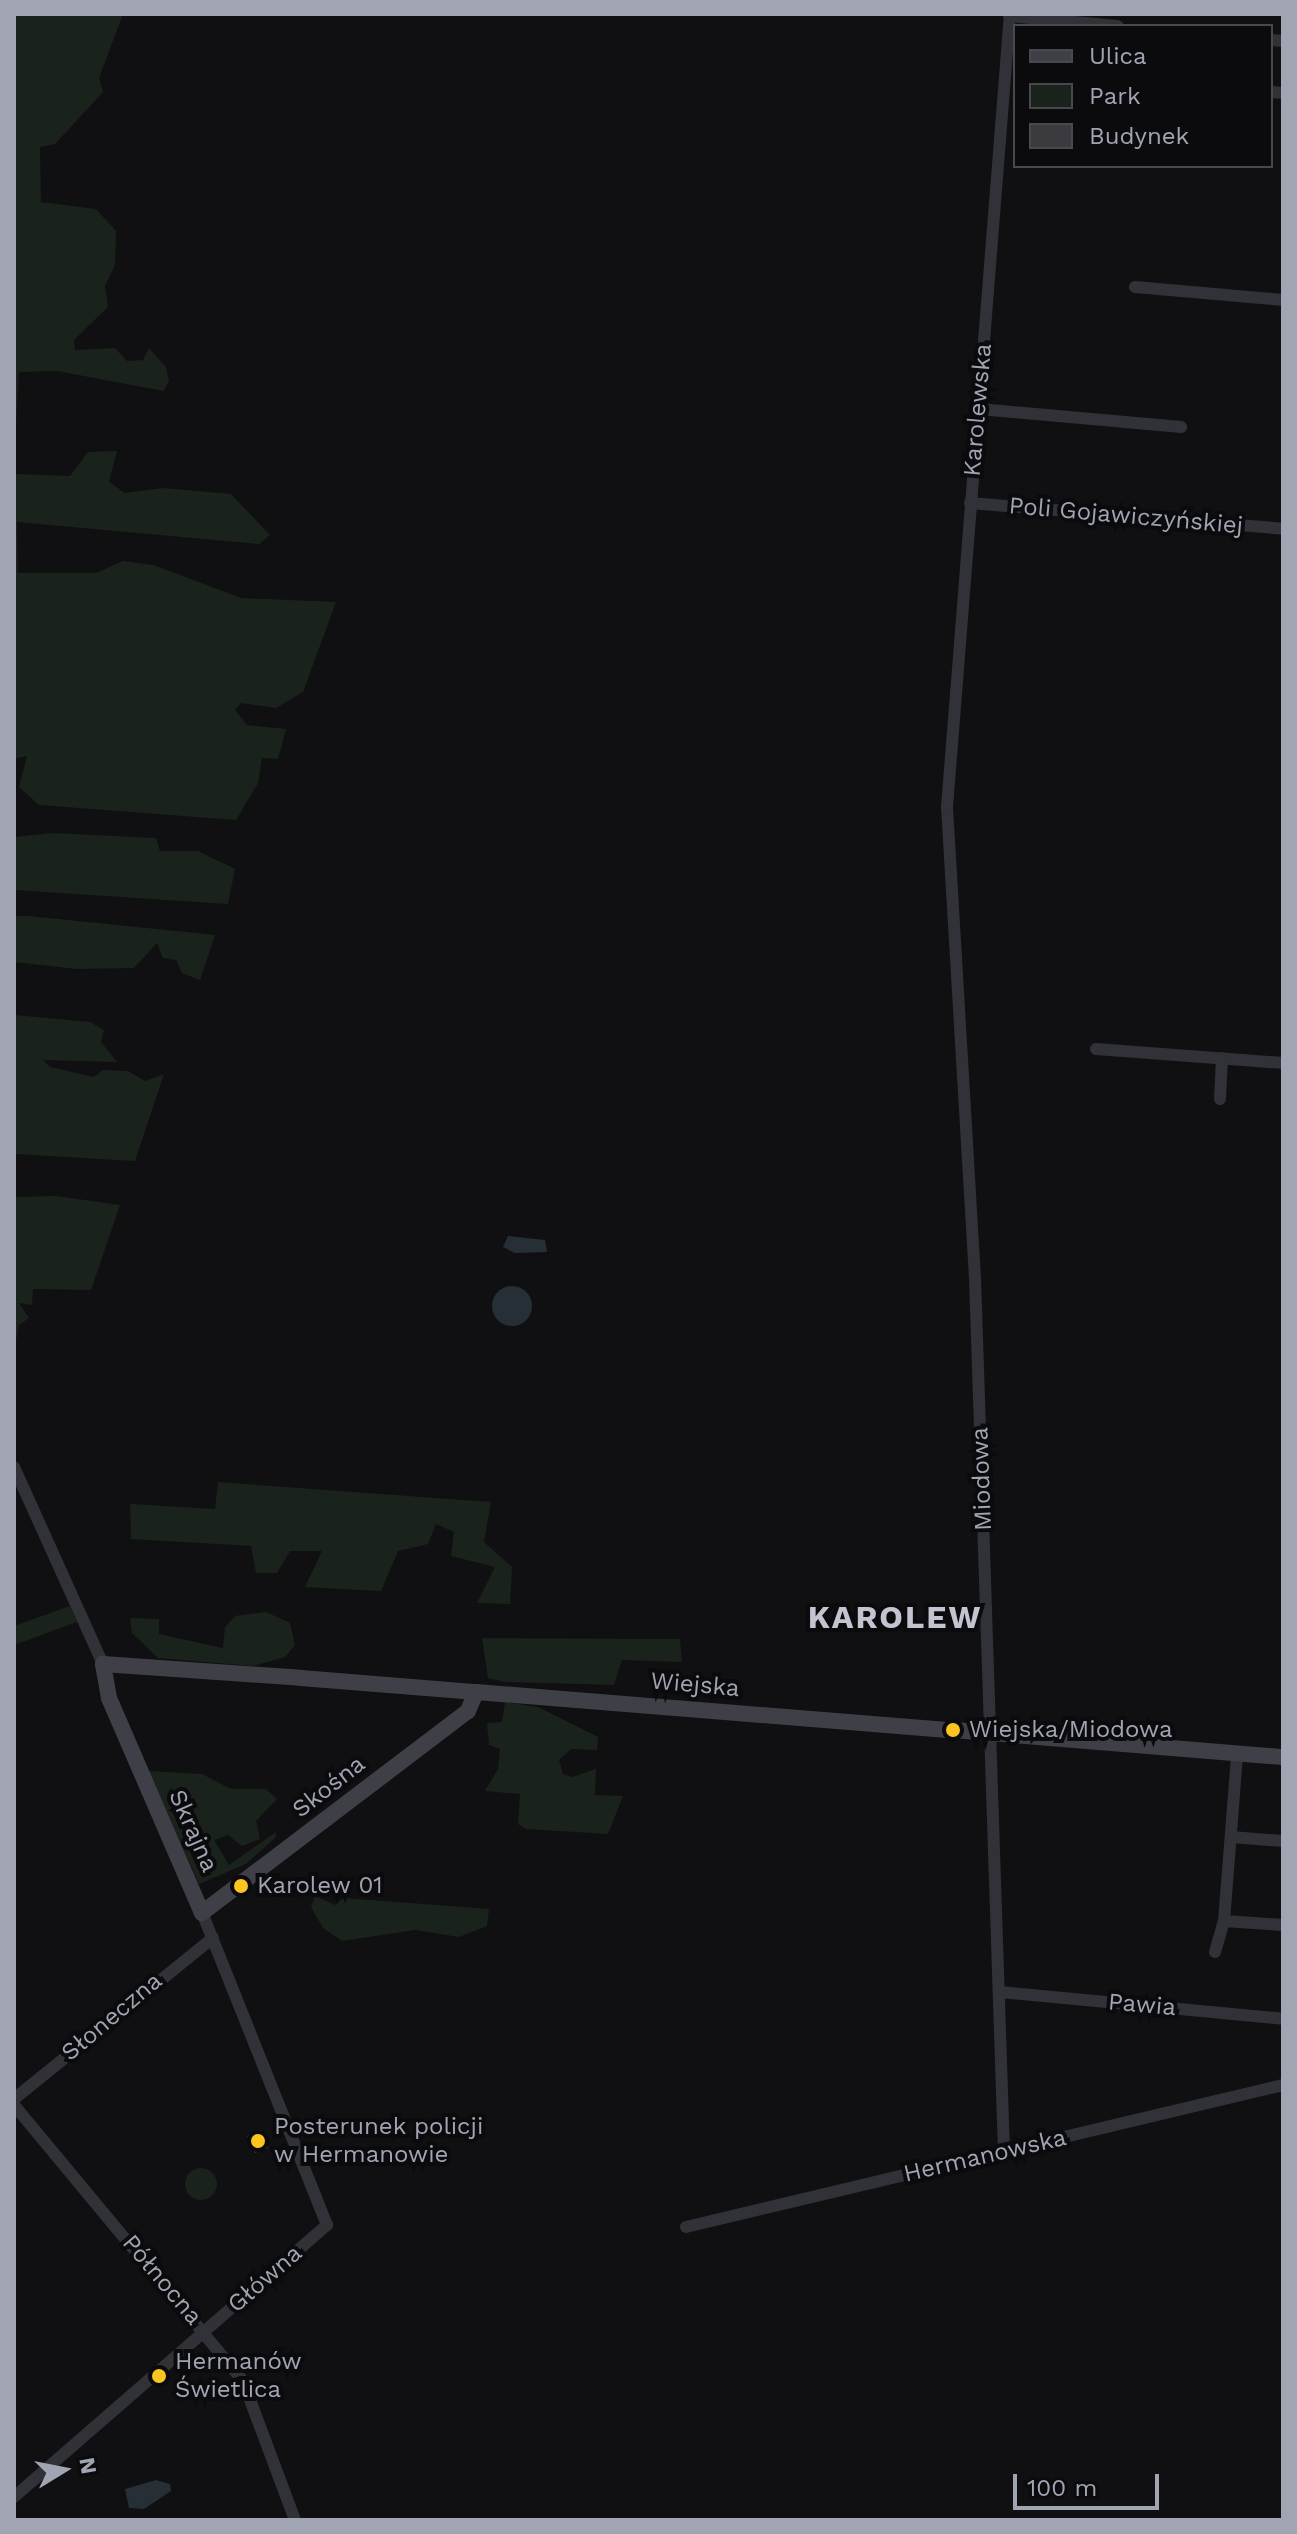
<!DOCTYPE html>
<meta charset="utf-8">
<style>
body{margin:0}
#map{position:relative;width:1297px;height:2534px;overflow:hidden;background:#101012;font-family:"Work Sans",sans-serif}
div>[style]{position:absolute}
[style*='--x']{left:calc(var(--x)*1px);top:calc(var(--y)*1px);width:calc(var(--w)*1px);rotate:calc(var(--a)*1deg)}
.green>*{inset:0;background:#1a221c}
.round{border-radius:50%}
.water>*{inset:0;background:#262e36}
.building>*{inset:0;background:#3a3a3f}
.street>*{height:12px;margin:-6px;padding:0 6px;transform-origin:6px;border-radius:6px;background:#313237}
.secondary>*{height:16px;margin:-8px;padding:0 8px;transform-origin:8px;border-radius:8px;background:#3f4047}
.dots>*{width:22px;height:22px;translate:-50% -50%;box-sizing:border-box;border:4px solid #0b0b0d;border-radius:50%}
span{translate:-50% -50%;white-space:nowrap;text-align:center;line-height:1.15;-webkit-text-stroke:8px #0b0b0d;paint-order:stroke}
.street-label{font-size:24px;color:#a1a5b3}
.poi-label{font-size:24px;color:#a1a5b3}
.left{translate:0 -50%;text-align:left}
.district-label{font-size:32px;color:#c2c4cf;font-weight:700;letter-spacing:2px}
.frame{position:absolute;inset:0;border:16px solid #a1a5b3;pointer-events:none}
.legend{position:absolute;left:1013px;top:24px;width:260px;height:144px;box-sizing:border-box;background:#0b0b0d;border:2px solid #47494f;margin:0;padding:10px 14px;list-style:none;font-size:24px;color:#a1a5b3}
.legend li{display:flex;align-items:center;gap:16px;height:40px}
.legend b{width:40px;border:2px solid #47494f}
.north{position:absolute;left:24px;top:2430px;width:80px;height:80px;-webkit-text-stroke:6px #0b0b0d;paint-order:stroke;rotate:80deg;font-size:22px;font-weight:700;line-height:32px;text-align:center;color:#a1a5b3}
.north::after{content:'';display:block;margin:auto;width:28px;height:36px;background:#a1a5b3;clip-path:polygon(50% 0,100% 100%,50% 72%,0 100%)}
.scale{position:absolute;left:1013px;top:2474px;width:146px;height:36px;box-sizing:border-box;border:4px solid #a1a5b3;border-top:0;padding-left:10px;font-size:24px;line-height:28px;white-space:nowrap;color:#a1a5b3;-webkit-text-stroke:6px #0b0b0d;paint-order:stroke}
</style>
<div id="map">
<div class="green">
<i style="clip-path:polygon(14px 14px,123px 14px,99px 78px,103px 92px,55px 144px,40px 147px,41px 202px,96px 209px,116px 231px,115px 265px,105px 286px,108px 307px,74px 340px,75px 350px,115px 348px,127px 361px,143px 360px,149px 348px,166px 367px,169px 380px,164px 391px,57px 371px,19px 372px,14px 460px)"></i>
<i style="clip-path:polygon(117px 451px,109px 482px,125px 493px,163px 488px,231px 494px,270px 535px,259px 544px,17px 522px,18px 573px,96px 573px,123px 561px,153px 565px,241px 598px,336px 602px,303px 692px,276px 708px,241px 703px,235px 710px,247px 725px,286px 729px,278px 759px,262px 758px,258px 783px,236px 820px,39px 805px,19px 787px,27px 756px,14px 759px,14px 474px,70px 476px,88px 452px)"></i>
<i style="clip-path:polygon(53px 833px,156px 838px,160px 851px,198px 851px,235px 869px,228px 904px,14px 890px,14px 837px)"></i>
<i style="clip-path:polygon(14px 916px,29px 916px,215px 935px,200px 980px,182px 973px,176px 960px,163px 958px,157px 943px,134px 968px,77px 969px,14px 962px)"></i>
<i style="clip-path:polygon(14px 1015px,90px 1022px,104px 1030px,101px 1042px,117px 1062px,43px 1060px,50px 1067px,94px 1077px,103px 1070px,128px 1071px,145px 1081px,164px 1074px,135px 1161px,14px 1154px)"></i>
<i style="clip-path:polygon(56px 1196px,120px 1205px,91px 1290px,33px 1289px,32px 1305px,19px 1303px,29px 1318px,19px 1325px,14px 1350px,14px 1197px)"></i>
<i style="clip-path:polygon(218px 1482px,491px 1502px,484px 1542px,512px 1567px,510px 1604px,477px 1603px,495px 1567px,451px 1556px,454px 1532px,436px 1524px,428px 1544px,398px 1551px,381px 1591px,305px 1587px,322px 1551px,290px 1551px,277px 1573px,256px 1573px,251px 1546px,131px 1539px,130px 1504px,215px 1509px)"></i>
<i style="clip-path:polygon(70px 1606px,77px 1622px,14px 1645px,14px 1626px)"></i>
<i style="clip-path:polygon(266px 1612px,290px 1623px,295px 1645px,285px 1657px,253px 1666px,158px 1658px,132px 1633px,130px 1618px,159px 1619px,159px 1634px,223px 1648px,225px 1627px,235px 1616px)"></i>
<i style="clip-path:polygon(482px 1638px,680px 1639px,682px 1662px,622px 1660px,614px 1685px,505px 1682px,488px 1678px)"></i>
<i style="clip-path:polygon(505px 1702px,538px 1707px,598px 1737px,597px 1750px,571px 1749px,559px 1760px,563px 1774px,572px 1777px,596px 1769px,595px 1795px,623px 1796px,608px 1834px,526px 1829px,518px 1824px,520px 1794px,485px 1791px,498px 1769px,500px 1749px,489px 1745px,487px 1723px,502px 1722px)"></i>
<i style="clip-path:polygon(149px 1771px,202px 1774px,231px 1789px,266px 1789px,277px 1799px,256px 1821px,260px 1839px,242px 1846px,228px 1835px,214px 1840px,229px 1865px,276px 1832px,275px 1838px,246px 1864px,199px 1884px)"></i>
<i style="clip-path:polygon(315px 1896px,335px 1905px,344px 1898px,489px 1909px,487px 1926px,459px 1937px,415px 1930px,342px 1941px,323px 1928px,311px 1907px)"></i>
<i class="round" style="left:185px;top:2168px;width:32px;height:32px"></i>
</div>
<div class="water">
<i style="clip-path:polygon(508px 1236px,545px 1240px,547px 1252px,515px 1253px,503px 1247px)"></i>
<i class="round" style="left:492px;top:1286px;width:40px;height:40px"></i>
<i style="clip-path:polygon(156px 2480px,170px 2484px,171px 2491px,144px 2509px,129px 2508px,125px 2489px)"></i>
</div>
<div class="building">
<i style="clip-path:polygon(261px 2130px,268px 2148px,255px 2153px,247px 2136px)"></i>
</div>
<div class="street">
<i style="--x:1009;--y:16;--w:109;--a:5.2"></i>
<i style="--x:1271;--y:40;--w:12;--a:5"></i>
<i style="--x:1271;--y:92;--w:12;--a:5"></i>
<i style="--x:1135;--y:287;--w:149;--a:5"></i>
<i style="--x:979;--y:409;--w:203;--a:5.1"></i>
<i style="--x:970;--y:503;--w:314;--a:4.7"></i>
<i style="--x:1096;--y:1049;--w:188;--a:4.3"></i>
<i style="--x:1220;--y:1099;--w:41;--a:-87.2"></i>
<i style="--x:14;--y:1467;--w:216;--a:65.7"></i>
<i style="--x:1231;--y:1837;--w:52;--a:4.4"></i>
<i style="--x:1224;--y:1921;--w:59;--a:3.9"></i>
<i style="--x:1215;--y:1952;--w:32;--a:-74"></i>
<i style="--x:1224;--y:1921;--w:168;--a:-85.5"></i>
<i style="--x:1000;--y:1992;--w:284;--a:5.4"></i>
<i style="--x:14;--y:2099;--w:256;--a:-39"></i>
<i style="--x:14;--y:2105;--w:359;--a:50.3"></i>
<i style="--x:243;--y:2381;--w:148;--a:69.5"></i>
<i style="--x:1004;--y:2152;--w:874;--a:-91.9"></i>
<i style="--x:975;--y:1278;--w:472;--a:-93.4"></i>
<i style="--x:947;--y:807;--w:795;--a:-85.46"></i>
<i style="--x:686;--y:2227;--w:614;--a:-13.38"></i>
<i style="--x:14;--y:2497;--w:415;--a:-41"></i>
<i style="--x:327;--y:2225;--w:336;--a:-111.8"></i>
</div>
<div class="secondary">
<i style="--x:476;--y:1692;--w:21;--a:113"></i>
<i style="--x:468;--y:1711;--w:334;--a:142.8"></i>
<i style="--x:202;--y:1913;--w:234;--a:-113.4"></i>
<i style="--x:109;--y:1698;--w:35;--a:-100"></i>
<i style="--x:103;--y:1664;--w:198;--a:4"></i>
<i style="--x:301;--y:1678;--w:176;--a:4.6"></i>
<i style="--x:476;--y:1692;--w:479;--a:4.6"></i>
<i style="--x:953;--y:1730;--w:331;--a:4.7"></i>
</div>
<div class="dots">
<i style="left:953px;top:1730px;background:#fac520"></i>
<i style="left:241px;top:1886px;background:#fac520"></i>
<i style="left:258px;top:2141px;background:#fac520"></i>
<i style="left:159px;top:2376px;background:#fac520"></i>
</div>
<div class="street-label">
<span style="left:978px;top:410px;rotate:-85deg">Karolewska</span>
<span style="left:1126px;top:516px;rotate:5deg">Poli Gojawiczyńskiej</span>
<span style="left:982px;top:1479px;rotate:-92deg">Miodowa</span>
<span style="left:695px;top:1685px;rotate:5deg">Wiejska</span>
<span style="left:329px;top:1787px;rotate:-38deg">Skośna</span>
<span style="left:193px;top:1831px;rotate:66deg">Skrajna</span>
<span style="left:1142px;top:2005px;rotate:5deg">Pawia</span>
<span style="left:112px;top:2017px;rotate:-40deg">Słoneczna</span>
<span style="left:985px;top:2156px;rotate:-13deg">Hermanowska</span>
<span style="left:265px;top:2279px;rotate:-41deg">Główna</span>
<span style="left:162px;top:2280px;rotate:50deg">Północna</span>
</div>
<div class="poi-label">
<span class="left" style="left:969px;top:1730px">Wiejska/Miodowa</span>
<span class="left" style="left:257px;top:1886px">Karolew 01</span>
<span class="left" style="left:274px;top:2141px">Posterunek policji<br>w Hermanowie</span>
<span class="left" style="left:175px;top:2376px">Hermanów<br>Świetlica</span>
</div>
<div class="district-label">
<span style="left:895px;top:1617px">KAROLEW</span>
</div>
<div class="frame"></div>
<ul class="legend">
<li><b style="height:10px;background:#3f4047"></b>Ulica</li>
<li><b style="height:22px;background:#1a221c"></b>Park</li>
<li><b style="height:22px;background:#3a3a3f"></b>Budynek</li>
</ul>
<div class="north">N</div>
<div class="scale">100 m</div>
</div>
